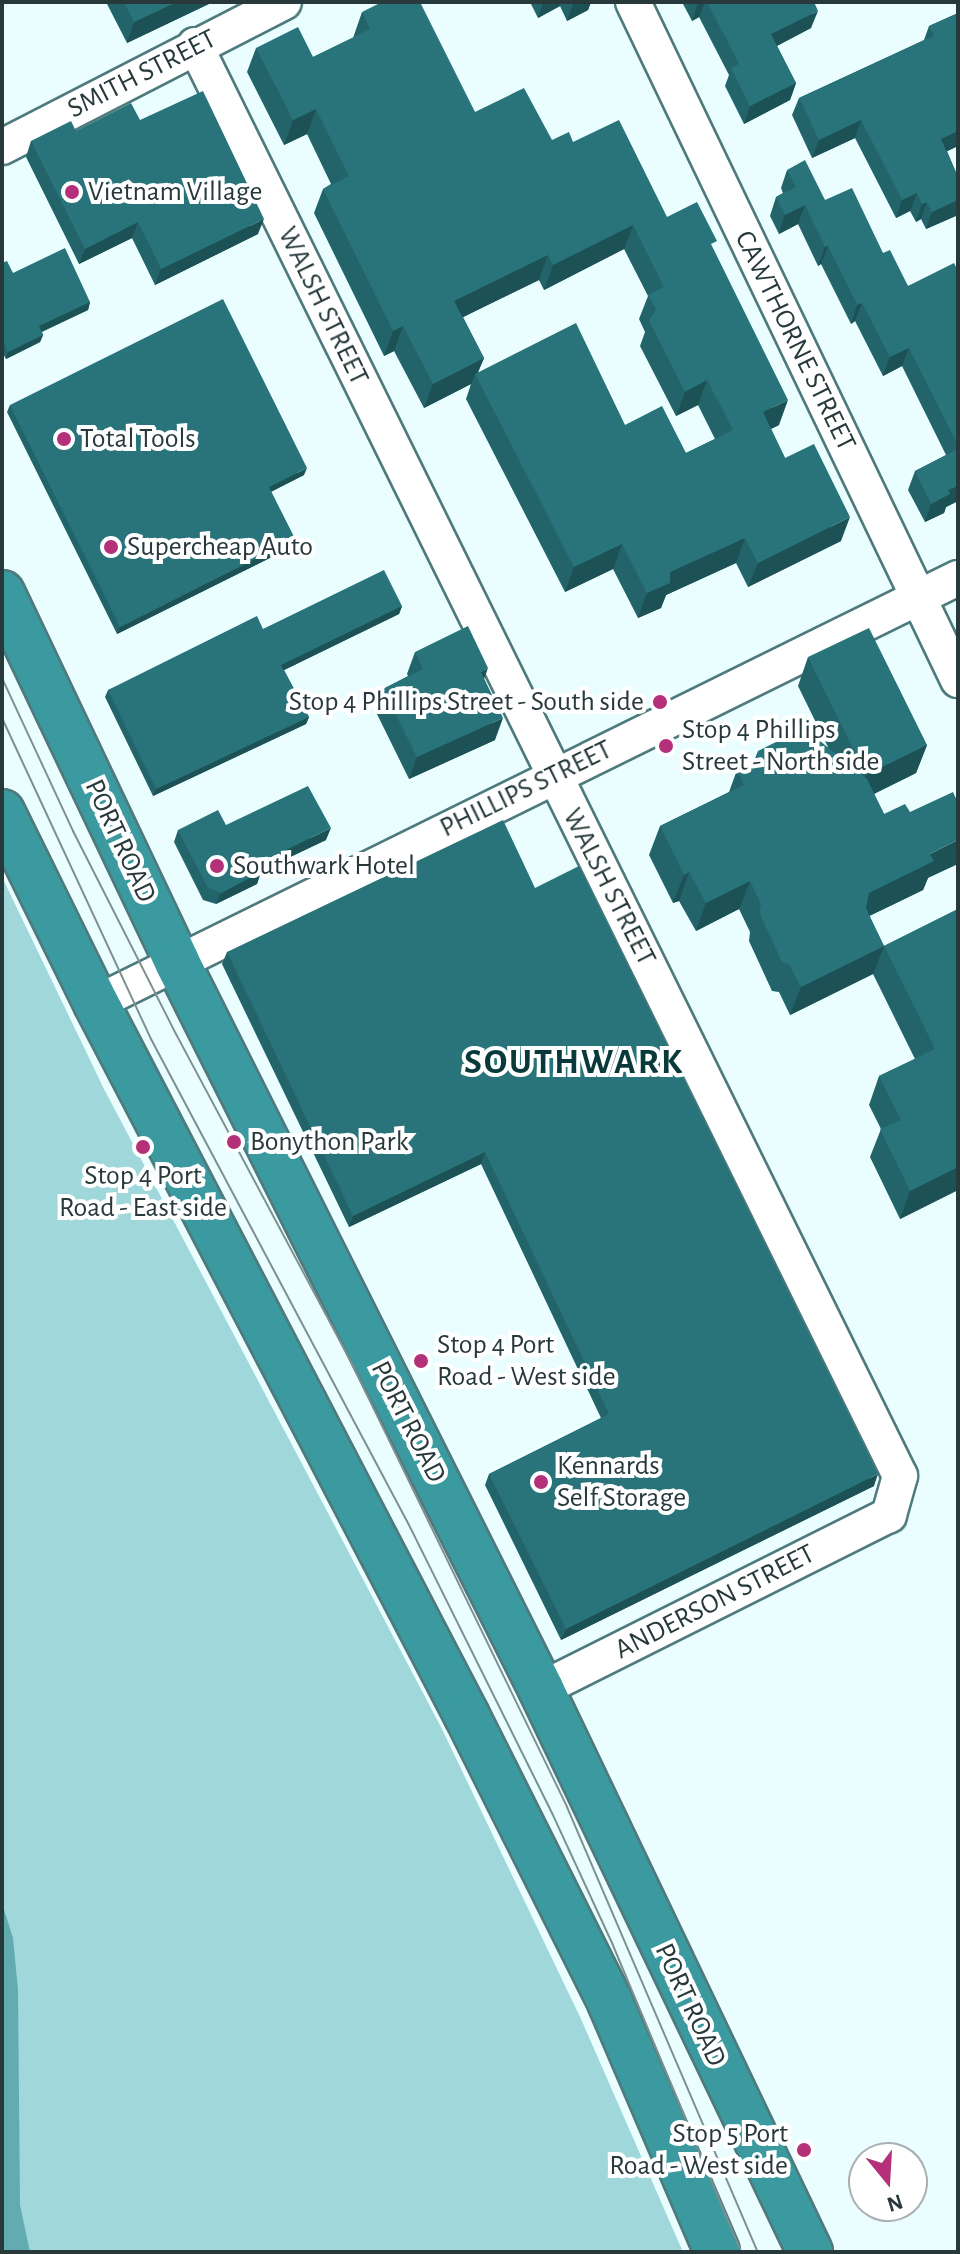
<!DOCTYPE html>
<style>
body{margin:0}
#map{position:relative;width:960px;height:2254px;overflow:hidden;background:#ebfeff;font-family:"Alegreya Sans",sans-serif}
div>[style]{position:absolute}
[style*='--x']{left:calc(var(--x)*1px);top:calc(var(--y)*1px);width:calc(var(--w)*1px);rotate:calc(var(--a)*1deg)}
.green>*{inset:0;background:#9fd7db}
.water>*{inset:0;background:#62abb0}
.roads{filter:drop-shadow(2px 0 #4f7a7d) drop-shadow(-2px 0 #4f7a7d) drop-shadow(0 2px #4f7a7d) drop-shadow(0 -2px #4f7a7d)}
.minor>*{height:34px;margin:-17px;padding:0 17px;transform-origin:17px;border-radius:17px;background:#fff}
.highway>*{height:44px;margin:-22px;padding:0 22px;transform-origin:22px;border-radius:22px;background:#3a9aa0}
.tram>*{height:2px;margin:-1px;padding:0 1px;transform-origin:1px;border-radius:1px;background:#7d9091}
.wall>*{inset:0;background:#226469}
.shaded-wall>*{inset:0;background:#1c5155}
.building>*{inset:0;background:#28747a}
.dots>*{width:22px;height:22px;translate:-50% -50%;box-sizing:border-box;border:4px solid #fff;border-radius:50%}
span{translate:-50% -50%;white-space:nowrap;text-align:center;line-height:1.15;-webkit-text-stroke:8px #fff;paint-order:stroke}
.street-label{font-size:28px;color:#27393b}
.poi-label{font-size:28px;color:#27393b}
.left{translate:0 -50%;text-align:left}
.right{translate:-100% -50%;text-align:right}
.district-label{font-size:36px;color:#0a393c;font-weight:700;letter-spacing:2px}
.frame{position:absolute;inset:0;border:4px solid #27393b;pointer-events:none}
.north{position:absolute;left:848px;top:2142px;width:80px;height:80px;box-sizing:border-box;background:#fff;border:2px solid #a9b0b1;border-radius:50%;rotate:162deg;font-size:22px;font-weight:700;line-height:32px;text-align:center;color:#27393b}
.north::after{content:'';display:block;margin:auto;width:28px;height:36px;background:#b43078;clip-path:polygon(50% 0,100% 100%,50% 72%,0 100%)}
</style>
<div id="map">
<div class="green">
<i style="clip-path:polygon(2px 877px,104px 1089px,441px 1727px,581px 2019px,683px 2252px,2px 2252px)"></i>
</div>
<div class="water">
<i style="clip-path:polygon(2px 1903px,13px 1938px,18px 1990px,20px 2205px,30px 2252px,2px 2252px)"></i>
</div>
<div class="roads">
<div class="minor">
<i style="--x:633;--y:2;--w:752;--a:64.39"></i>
<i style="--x:195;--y:45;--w:1595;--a:63.77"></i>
<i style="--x:900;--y:1476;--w:41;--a:105.8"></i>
<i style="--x:889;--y:1515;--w:389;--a:153.4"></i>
<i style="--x:2;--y:147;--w:317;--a:-27.2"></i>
<i style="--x:96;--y:1003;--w:961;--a:-26.25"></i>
</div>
<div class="highway">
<i style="--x:2;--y:593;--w:408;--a:64.6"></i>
<i style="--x:177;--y:962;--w:813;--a:63.4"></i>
<i style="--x:541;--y:1689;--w:624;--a:64.46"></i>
<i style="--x:2;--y:812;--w:213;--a:63.8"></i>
<i style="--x:96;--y:1003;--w:804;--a:62.51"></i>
<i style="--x:467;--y:1716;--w:320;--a:63.4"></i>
<i style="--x:610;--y:2002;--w:272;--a:66.8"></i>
</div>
</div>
<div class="tram">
<i style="--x:2;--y:678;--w:169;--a:65.1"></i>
<i style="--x:73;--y:831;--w:228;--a:63.1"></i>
<i style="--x:176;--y:1034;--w:378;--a:61.9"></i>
<i style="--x:354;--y:1368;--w:488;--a:64.1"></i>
<i style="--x:567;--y:1807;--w:484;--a:66.8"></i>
<i style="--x:2;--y:718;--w:354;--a:65.1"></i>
<i style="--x:151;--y:1039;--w:550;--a:62.04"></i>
<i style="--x:409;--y:1525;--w:322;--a:63.6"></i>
<i style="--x:552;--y:1813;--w:143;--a:65.2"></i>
<i style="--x:612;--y:1943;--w:335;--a:67.3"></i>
</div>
<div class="wall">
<i style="clip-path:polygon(106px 2px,213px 2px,127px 43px)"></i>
<i style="clip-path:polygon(530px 2px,591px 2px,588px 10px,567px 21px,560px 6px,538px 18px)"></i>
<i style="clip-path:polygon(682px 2px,814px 2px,811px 28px,777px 46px,796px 83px,790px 100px,744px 124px,725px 86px,729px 75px,699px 17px,692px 21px)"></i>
<i style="clip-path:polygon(evenodd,362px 12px,475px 112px,552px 140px,573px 142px,667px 217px,713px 250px,779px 425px,771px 429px,785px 458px,841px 541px,748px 587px,736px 563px,666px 595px,661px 608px,638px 618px,613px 569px,565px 592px,466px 399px,471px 384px,424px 408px,394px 351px,384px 356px,314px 213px,323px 189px,331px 184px,307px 134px,284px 145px,247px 72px,256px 48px,313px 57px,353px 38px,362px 12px,624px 249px,648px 296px,639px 319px,645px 332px,640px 346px,676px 416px,698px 405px,715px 439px,686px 453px,625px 425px,478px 372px,484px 358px,463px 317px,539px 280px,544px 290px,624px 249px)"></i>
<i style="clip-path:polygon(958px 13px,958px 146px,947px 151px,958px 177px,958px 215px,926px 229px,921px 219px,916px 222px,910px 211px,896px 218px,855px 138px,812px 158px,792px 115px,799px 98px,924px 40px,929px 26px)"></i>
<i style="clip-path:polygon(140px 120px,258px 234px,155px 285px,132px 238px,79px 264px,26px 157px,31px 141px,76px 131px)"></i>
<i style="clip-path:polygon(787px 170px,825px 200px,883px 253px,908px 286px,958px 271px,958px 501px,946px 507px,944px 513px,925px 522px,908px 490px,915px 471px,946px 455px,902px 366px,883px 376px,855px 321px,851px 324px,821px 264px,818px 266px,798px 224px,779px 234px,770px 216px,776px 197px,783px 193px,781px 188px)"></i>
<i style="clip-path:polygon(2px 263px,13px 273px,90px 302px,88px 310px,42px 332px,43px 335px,40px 342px,6px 359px,2px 352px)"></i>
<i style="clip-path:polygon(10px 405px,304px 475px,271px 492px,295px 539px,292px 547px,117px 634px,7px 412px)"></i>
<i style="clip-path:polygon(402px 606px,399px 614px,284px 670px,309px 717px,306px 724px,153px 796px,105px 697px,108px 690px,263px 629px)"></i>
<i style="clip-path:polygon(415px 652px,484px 680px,495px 740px,409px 779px,375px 710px,383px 689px,408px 676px,407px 674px)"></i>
<i style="clip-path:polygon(808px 657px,927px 745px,916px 773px,874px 794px,884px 814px,928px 878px,923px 890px,869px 916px,884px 946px,958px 909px,958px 1190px,900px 1219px,870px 1157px,881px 1129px,869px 1105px,879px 1076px,915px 1059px,873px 974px,790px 1015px,779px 992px,772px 991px,749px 941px,750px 932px,739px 909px,696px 931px,679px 901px,673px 903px,649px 855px,660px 826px,729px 792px,737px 770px,753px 764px,758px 751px,828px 747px,798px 686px)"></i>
<i style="clip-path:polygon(226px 825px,326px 840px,261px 871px,257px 884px,216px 904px,203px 900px,174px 842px,178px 830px)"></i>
<i style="clip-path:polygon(535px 888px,874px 1486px,561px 1640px,485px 1485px,489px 1474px,601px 1418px,481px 1164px,349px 1227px,222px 964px,227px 952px)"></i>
</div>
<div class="shaded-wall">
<i style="clip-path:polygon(177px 2px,213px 2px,127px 43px,134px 22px)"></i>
<i style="clip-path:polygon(544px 2px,562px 2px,560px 6px,538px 18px)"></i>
<i style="clip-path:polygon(574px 2px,591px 2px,588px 10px,567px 21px)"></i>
<i style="clip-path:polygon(700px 2px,705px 2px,699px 17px,692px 21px,698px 3px)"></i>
<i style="clip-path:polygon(818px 11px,811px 28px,765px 52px,771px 34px)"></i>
<i style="clip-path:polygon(796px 83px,790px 100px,744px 124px,750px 106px)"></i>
<i style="clip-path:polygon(316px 109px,307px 134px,284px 145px,293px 120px)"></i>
<i style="clip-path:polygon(861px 120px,855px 138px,812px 158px,819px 140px)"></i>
<i style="clip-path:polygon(958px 131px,958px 146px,935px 157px,941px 139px)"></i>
<i style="clip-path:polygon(917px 193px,910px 211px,896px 218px,902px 200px)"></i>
<i style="clip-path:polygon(958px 200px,958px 215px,926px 229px,932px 212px)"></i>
<i style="clip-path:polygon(927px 202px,921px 219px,916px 222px,922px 204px)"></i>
<i style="clip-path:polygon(805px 205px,798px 224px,779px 234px,785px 215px)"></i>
<i style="clip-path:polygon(264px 219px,258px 234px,155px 285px,161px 269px)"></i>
<i style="clip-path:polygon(138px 222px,132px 238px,79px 264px,85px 249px)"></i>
<i style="clip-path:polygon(633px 225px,624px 249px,544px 290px,553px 265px)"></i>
<i style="clip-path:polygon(828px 246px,821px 264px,818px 266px,825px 247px)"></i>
<i style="clip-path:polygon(548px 255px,539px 280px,445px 326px,454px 301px)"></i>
<i style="clip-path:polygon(90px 302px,88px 310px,36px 334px,39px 326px)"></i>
<i style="clip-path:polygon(862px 303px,855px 321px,851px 324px,857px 305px)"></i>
<i style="clip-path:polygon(403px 326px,394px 351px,384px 356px,393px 331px)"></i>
<i style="clip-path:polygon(43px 335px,40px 342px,6px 359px,8px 352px)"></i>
<i style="clip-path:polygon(909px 348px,902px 366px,883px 376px,890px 357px)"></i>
<i style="clip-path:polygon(484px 358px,476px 377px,475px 374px,471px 384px,424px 408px,433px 384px)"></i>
<i style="clip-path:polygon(707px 380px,698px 405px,676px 416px,685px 392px)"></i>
<i style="clip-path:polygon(788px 400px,779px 425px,754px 437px,763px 412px)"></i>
<i style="clip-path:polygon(307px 468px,304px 475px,266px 494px,269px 487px)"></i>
<i style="clip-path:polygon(958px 486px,958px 501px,946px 507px,944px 513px,925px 522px,931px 504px,948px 490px)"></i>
<i style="clip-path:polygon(850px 517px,841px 541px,748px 587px,758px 563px)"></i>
<i style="clip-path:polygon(745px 538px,736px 563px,666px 595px,661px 608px,638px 618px,647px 593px,670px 572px)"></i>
<i style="clip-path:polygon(295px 539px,292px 547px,117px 634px,120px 627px)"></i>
<i style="clip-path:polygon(622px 544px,613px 569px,565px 592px,574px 567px)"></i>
<i style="clip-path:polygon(402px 606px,399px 614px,278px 673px,281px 665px)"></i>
<i style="clip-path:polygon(488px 668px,480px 690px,481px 672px)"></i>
<i style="clip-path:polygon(309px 717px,306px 724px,153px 796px,156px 789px)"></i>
<i style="clip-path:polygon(503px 718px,495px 740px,409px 779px,417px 757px)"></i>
<i style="clip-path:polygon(927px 745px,916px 773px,855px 803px,866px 775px)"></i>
<i style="clip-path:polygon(331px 828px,326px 840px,252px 875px,257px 864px)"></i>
<i style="clip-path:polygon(958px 840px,958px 864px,928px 878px,923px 890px,859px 921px,869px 893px,930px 854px)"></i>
<i style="clip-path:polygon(261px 872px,257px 884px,216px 904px,221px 893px)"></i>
<i style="clip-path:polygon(689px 872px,679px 901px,673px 903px,684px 875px)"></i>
<i style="clip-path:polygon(750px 881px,739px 909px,696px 931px,706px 903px)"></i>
<i style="clip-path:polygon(884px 946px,873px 974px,790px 1015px,801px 987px)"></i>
<i style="clip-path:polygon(485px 1152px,481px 1164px,349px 1227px,353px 1216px)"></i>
<i style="clip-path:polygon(958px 1167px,958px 1190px,900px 1219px,910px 1191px)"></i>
<i style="clip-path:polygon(878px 1474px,874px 1486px,561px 1640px,566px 1629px)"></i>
</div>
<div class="building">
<i style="clip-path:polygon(124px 2px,177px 2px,134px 22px)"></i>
<i style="clip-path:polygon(382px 2px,420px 2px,475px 112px,524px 88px,552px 140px,569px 132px,573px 142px,619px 120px,667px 217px,697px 202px,717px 241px,711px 244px,788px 400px,763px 412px,785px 458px,814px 444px,850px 517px,758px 563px,745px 538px,670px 572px,670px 583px,647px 593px,622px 544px,574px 567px,475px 374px,576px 323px,625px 425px,662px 406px,686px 453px,733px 430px,707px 380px,685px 392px,649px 321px,656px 309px,648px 295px,664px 287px,633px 225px,553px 265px,548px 255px,454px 301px,484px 358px,433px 384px,403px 326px,393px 331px,323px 189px,349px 176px,316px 109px,293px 120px,256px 48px,298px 27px,313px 57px,370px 29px,362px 12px)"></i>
<i style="clip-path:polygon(707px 2px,814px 2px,818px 11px,771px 34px,796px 83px,750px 106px,731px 68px,739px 64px)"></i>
<i style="clip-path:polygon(958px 13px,958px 131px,941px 139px,958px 177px,958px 200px,932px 212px,927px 202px,922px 204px,917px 193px,902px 200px,861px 120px,819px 140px,799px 98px,934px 36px,929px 26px)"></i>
<i style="clip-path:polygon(203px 91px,264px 219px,161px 269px,138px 222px,85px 249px,31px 141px,71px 121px,76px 131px,131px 103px,140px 120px)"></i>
<i style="clip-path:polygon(805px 160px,825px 200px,852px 188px,883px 253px,890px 250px,908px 286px,954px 263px,958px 271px,958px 445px,909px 348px,890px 357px,862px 303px,857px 305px,828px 246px,825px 247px,805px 205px,785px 215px,776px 197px,796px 187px,787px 170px)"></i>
<i style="clip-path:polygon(65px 248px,90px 302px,39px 326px,43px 335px,8px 352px,2px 339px,2px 263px,7px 261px,13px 273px)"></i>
<i style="clip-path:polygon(223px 299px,307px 468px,269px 487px,295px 539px,120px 627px,10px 405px)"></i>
<i style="clip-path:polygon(958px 449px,958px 486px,948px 490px,950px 494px,931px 504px,915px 471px)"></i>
<i style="clip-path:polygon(384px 570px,402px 606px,281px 665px,309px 717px,156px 789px,108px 690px,257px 616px,263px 629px)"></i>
<i style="clip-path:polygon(468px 626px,488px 668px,481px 672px,503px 718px,417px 757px,383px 689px,423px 669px,415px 652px)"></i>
<i style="clip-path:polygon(869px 628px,927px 745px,866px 775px,808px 657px)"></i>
<i style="clip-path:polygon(804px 728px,867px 779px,884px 814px,905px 804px,910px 812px,953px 792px,958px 803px,958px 840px,930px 854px,934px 861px,869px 893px,866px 908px,884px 946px,801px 987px,789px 964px,782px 962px,759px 912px,761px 904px,750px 881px,706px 903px,689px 872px,684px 875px,660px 826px,744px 785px,737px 770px,758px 762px,758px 751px)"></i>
<i style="clip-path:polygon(308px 786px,331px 828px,257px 864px,261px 872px,221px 893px,208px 888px,178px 830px,218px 810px,226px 825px)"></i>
<i style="clip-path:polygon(503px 820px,535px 888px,579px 866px,878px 1474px,566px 1629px,489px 1474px,609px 1414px,485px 1152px,353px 1216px,227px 952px)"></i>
<i style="clip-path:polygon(958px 909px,958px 1167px,910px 1191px,880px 1129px,901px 1120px,879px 1076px,935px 1049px,884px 946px)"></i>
</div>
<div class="dots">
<i style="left:72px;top:192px;background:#b43078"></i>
<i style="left:64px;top:439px;background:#b43078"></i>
<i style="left:111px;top:547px;background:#b43078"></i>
<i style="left:660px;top:702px;background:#b43078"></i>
<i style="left:666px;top:746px;background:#b43078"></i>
<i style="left:217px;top:866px;background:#b43078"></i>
<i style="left:234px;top:1142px;background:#b43078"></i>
<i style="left:143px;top:1147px;background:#b43078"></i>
<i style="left:421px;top:1361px;background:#b43078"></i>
<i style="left:541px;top:1482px;background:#b43078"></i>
<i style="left:804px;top:2150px;background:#b43078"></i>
</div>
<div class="street-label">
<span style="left:142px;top:74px;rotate:-27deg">SMITH STREET</span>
<span style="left:323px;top:306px;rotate:64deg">WALSH STREET</span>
<span style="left:795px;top:341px;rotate:64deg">CAWTHORNE STREET</span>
<span style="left:526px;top:789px;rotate:-26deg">PHILLIPS STREET</span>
<span style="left:120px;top:841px;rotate:65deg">PORT ROAD</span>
<span style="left:609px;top:887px;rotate:63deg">WALSH STREET</span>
<span style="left:408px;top:1422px;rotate:63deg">PORT ROAD</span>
<span style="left:715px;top:1602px;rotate:-27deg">ANDERSON STREET</span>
<span style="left:690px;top:2005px;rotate:65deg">PORT ROAD</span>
</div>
<div class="poi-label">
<span class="left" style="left:88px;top:192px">Vietnam Village</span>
<span class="left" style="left:80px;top:439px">Total Tools</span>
<span class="left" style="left:127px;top:547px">Supercheap Auto</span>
<span class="right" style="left:644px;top:702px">Stop 4 Phillips Street - South side</span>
<span class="left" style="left:682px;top:746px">Stop 4 Phillips<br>Street - North side</span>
<span class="left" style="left:233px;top:866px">Southwark Hotel</span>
<span class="left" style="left:250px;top:1142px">Bonython Park</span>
<span style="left:143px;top:1192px">Stop 4 Port<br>Road - East side</span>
<span class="left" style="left:437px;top:1361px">Stop 4 Port<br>Road - West side</span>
<span class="left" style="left:557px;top:1482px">Kennards<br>Self Storage</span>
<span class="right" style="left:788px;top:2150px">Stop 5 Port<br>Road - West side</span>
</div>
<div class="district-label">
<span style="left:574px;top:1063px">SOUTHWARK</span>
</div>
<div class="frame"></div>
<div class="north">N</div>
</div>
